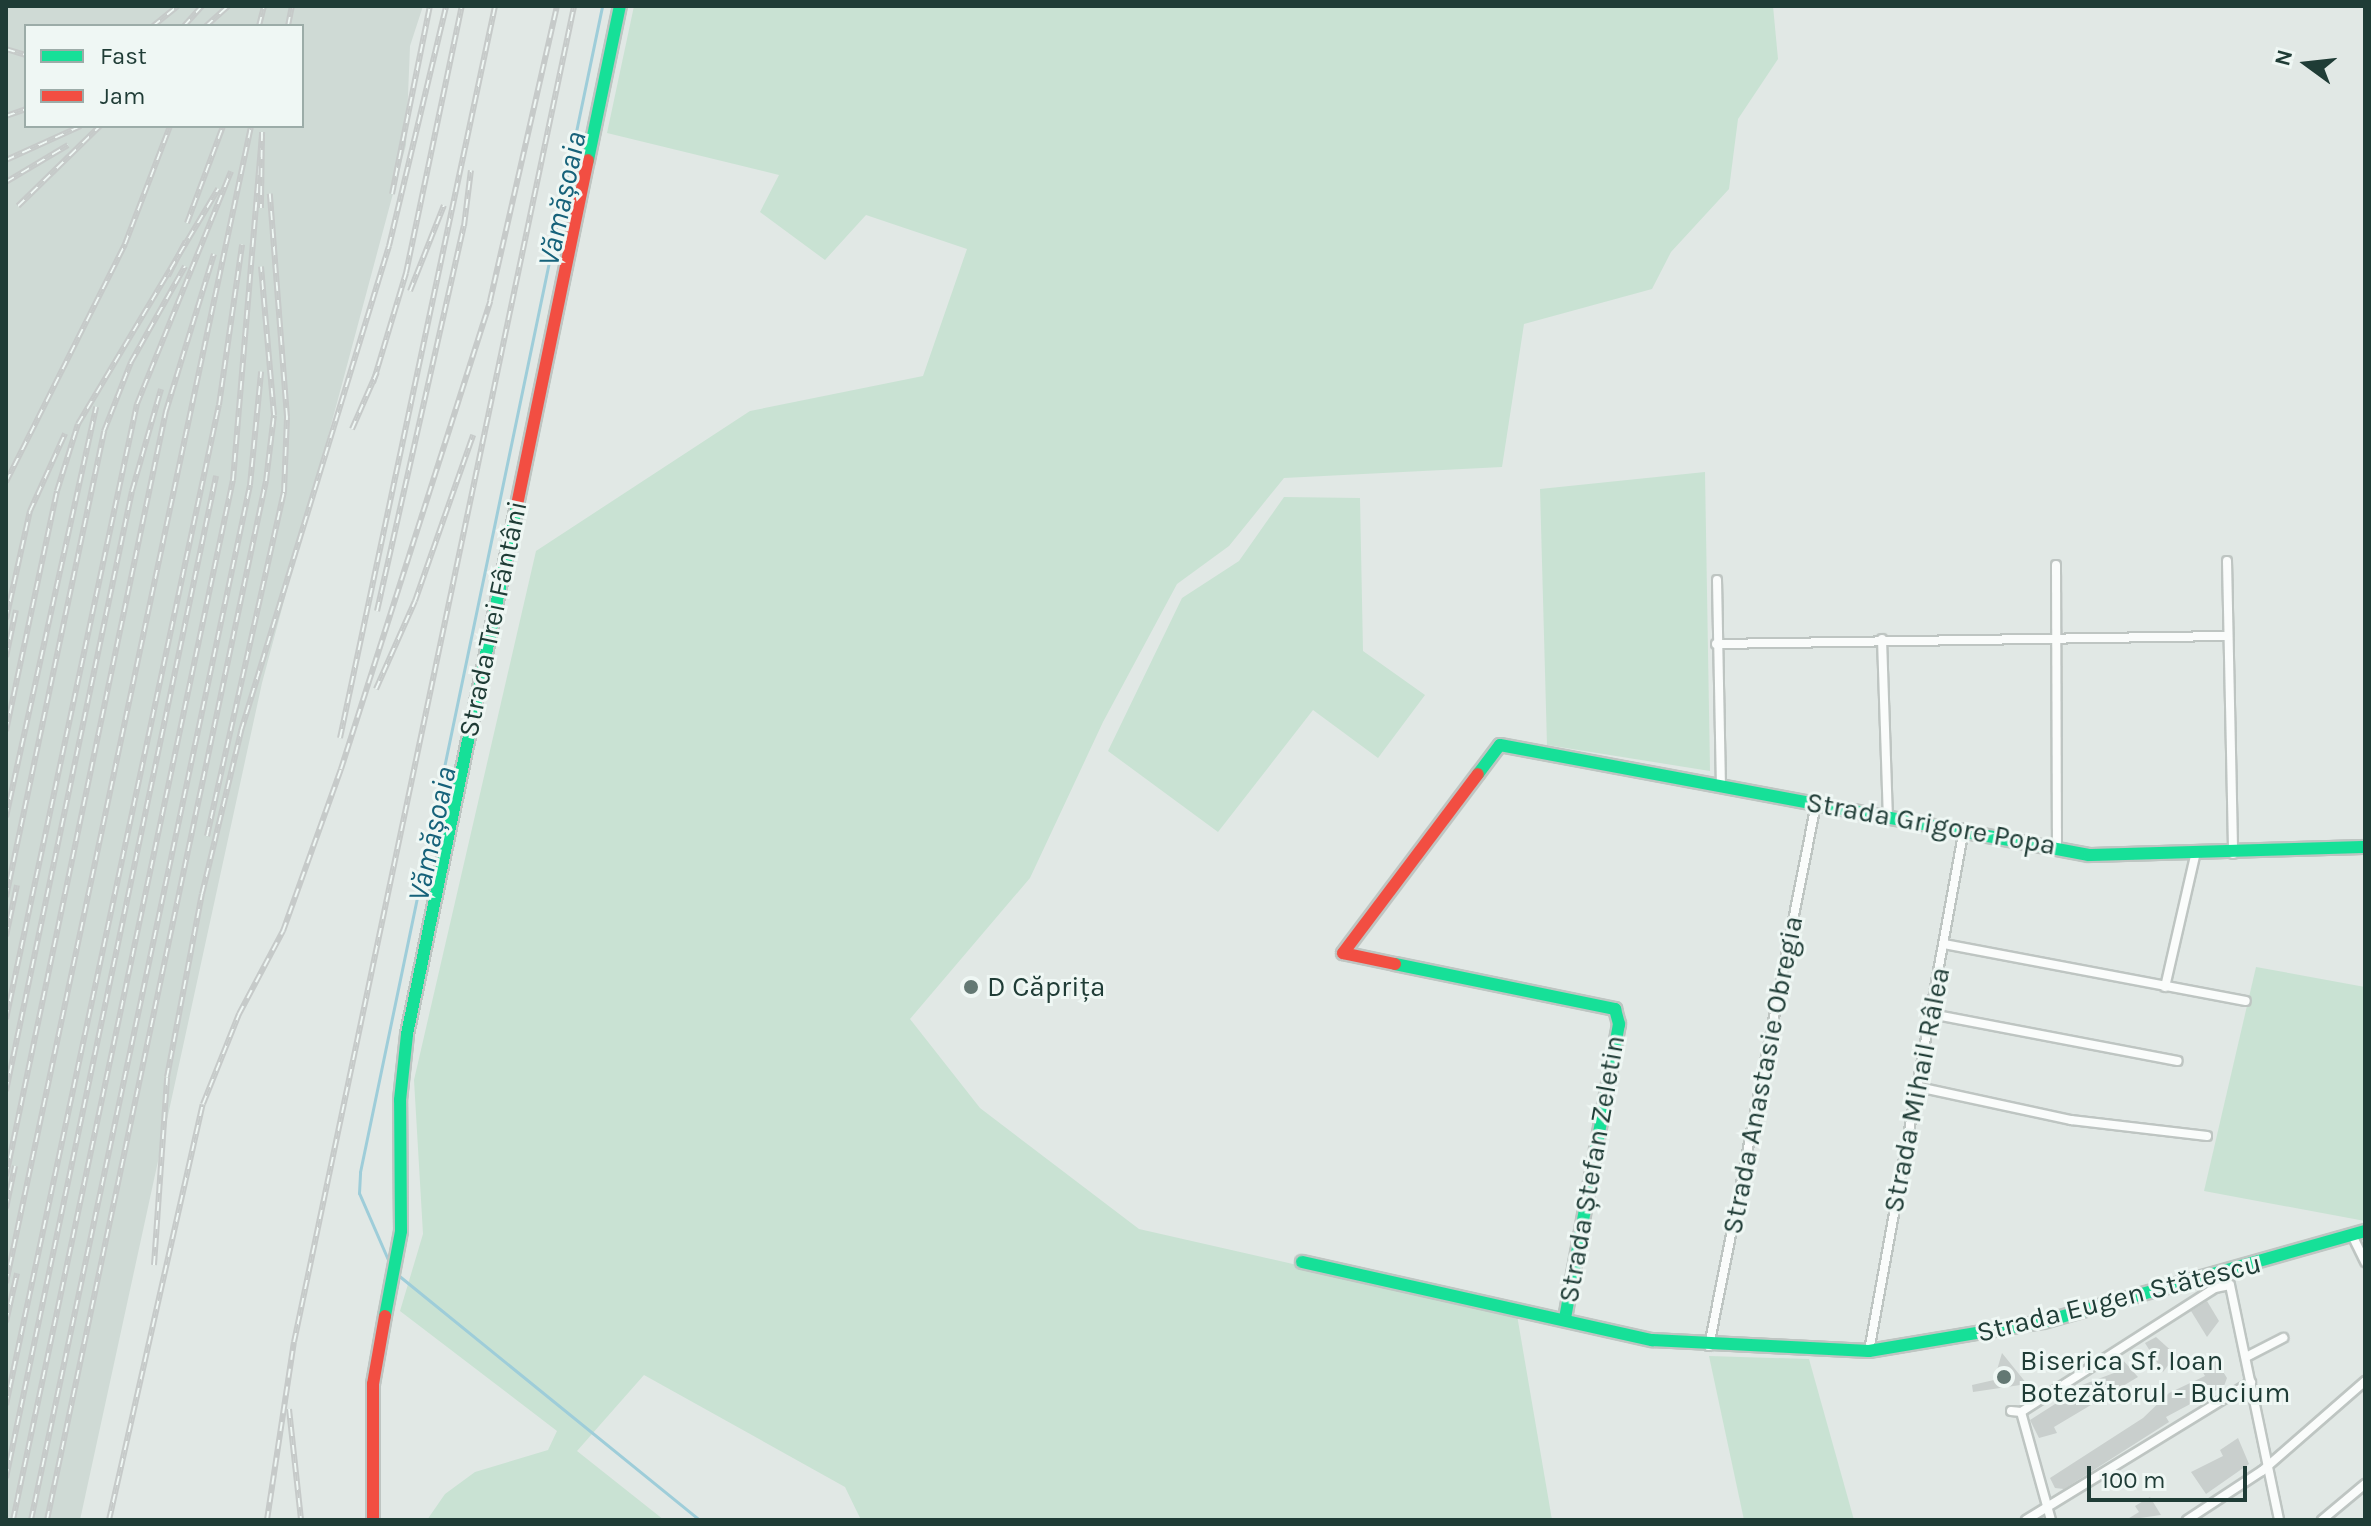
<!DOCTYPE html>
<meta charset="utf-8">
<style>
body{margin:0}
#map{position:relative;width:2371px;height:1526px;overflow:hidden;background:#e1e8e5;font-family:Karla,sans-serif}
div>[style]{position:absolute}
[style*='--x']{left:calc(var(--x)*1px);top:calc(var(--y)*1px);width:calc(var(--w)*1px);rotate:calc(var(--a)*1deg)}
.built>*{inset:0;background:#cfdad5}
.green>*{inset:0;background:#c9e2d3}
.stream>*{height:3px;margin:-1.5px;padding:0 1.5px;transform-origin:1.5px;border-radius:1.5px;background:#9ecdd9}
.building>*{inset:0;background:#c9cfcd}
.roads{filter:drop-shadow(2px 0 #bec5c2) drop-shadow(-2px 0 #bec5c2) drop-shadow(0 2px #bec5c2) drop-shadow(0 -2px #bec5c2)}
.street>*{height:8px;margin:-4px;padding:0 4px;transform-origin:4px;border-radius:4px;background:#fafcfb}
.fast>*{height:12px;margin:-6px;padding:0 6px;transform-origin:6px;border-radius:6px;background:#16e098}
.jam>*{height:12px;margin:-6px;padding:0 6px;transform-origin:6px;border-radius:6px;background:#f24e42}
.rail>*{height:6px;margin-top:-3px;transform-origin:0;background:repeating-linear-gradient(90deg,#eff7f4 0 9px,#c6cac9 0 18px);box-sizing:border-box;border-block:2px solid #c6cac9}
.dots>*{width:22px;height:22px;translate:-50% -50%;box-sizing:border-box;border:4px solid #eff7f4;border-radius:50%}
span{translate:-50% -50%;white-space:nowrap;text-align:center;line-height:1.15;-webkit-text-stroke:6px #eff7f4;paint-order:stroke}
.street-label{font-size:28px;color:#1f3c36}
.poi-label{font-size:28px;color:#1f3c36}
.left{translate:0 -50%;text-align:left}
.water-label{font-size:30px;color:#16627a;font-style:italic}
.frame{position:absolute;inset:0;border:8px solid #1f3c36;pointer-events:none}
.legend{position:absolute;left:24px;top:24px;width:280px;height:104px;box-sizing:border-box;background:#eff7f4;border:2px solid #9caca8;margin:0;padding:10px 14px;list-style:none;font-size:24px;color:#1f3c36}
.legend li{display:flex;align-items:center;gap:16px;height:40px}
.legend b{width:40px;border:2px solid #9caca8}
.north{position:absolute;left:2267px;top:24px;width:80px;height:80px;-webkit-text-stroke:6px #eff7f4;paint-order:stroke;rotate:285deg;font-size:22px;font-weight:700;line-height:32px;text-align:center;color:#1f3c36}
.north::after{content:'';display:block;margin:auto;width:28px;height:36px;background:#1f3c36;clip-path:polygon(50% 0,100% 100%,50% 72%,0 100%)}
.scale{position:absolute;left:2087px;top:1466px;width:160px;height:36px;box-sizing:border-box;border:4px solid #1f3c36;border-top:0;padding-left:10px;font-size:24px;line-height:28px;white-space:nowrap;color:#1f3c36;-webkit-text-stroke:6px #eff7f4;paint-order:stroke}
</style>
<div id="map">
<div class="built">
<i style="clip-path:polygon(evenodd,6px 6px,423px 6px,410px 46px,406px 145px,262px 683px,80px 1520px,6px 1520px,6px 6px,302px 26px,302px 126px,26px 126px,26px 26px,302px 26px)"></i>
</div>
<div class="green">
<i style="clip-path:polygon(634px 6px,1773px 6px,1778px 59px,1738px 119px,1729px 189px,1671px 252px,1652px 289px,1524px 324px,1502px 467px,1284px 478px,1229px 546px,1177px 584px,1103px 722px,1030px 878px,910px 1019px,980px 1108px,1139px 1229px,1517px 1315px,1552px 1520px,861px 1520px,845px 1487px,644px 1375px,577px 1451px,664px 1520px,427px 1520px,445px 1494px,475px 1472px,548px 1450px,557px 1431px,400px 1311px,423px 1234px,414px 1080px,536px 551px,750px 411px,923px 376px,967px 249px,866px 215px,825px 260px,760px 212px,779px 175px,607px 133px)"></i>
<i style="clip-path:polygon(1705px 472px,1710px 771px,1547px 745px,1540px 489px)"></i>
<i style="clip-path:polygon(1284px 497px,1360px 498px,1363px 651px,1425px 695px,1378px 758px,1313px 710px,1218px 832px,1108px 751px,1182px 598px,1239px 561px)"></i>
<i style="clip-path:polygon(2256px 967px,2365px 987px,2365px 1221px,2204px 1191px)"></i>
<i style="clip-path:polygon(1709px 1356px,1809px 1359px,1854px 1520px,1744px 1520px)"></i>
</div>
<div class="stream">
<i style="--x:389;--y:1262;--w:75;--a:-113.5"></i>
<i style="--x:359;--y:1193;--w:21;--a:-87"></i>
<i style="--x:360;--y:1172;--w:1191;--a:-78.27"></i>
<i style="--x:398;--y:1275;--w:388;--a:39.1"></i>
</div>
<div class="building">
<i style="clip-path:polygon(2207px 1301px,2219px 1321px,2207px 1337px,2191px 1311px)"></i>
<i style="clip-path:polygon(2156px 1337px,2176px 1355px,2163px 1372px,2145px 1343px)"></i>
<i style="clip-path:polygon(2002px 1353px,2027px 1384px,1973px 1392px,1972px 1385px,1994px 1380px)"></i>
<i style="clip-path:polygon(2122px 1359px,2138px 1377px,2054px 1427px,2057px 1433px,2039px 1438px,2030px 1420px,2066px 1397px,2070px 1403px,2086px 1393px,2082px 1385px,2114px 1373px,2110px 1366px)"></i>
<i style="clip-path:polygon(2215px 1359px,2227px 1378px,2224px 1386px,2166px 1417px,2169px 1422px,2064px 1489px,2055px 1488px,2050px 1478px,2143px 1418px,2169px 1393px,2205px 1376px,2201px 1369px)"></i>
<i style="clip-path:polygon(2238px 1438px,2249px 1464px,2206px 1494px,2191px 1472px,2223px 1456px,2220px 1450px)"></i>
<i style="clip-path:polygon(2150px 1497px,2161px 1515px,2126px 1520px,2139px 1512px,2135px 1506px)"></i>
</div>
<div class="roads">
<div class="street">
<i style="--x:2227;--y:561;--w:293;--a:88.8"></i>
<i style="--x:2056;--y:565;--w:281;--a:89.8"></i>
<i style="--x:1717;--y:580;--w:203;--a:88.9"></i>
<i style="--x:1882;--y:639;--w:177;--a:88.1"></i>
<i style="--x:1716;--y:644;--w:512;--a:-0.9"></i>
<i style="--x:1944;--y:944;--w:307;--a:10.7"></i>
<i style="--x:2165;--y:987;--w:134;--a:-77.1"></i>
<i style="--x:1931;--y:1014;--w:251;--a:10.8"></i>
<i style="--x:1918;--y:1087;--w:157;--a:12.2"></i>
<i style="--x:2071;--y:1120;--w:137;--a:6.7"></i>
<i style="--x:2352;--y:1235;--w:30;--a:64"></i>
<i style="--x:1709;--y:1346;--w:552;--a:-78.83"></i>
<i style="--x:1869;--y:1351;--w:531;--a:-79.69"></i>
<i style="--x:2246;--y:1357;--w:42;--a:-27.2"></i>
<i style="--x:2011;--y:1411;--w:10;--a:6"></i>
<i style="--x:2021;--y:1412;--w:230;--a:-32.6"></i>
<i style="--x:2215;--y:1288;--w:15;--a:-11"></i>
<i style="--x:2230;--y:1285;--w:240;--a:78.2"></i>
<i style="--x:2021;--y:1412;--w:112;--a:74.5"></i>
<i style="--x:2026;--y:1520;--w:264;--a:-31.5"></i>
<i style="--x:2187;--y:1520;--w:90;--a:-33.2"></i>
<i style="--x:2262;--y:1471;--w:137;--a:-41.1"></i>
<i style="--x:2322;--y:1520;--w:56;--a:-39.9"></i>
</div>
<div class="fast">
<i style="--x:588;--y:160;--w:157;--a:-78.3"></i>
<i style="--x:1478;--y:774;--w:36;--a:-53"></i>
<i style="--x:1500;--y:745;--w:599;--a:10.58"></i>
<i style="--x:2089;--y:855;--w:276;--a:-1.7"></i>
<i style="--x:1395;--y:964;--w:225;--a:11.6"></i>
<i style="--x:1615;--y:1009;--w:16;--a:75"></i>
<i style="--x:1619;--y:1024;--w:300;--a:100.4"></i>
<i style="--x:1302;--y:1262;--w:359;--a:12.6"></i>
<i style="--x:1652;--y:1340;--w:217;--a:2.9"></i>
<i style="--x:1869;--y:1351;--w:176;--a:-9.5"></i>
<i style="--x:2043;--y:1322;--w:335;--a:-15.8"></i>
<i style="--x:385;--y:1316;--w:86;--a:-79.3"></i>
<i style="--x:401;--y:1231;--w:131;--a:-90.4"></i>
<i style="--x:400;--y:1100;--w:66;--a:-83.9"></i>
<i style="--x:407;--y:1034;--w:540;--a:-78.25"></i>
</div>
<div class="jam">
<i style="--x:517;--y:505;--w:352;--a:-78.4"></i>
<i style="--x:1395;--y:964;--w:53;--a:-168.1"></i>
<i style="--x:1343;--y:953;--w:224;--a:-53"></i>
<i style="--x:373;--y:1520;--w:136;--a:-90"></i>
<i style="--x:373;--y:1384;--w:69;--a:-80"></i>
</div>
</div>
<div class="rail">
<i style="--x:153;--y:26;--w:32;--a:-39"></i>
<i style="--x:184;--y:26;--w:27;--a:-48"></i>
<i style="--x:206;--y:26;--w:30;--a:-42"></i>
<i style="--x:259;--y:26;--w:21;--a:-76"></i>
<i style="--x:288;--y:26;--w:20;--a:-79"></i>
<i style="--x:6;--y:49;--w:21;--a:17"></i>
<i style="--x:6;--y:116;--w:21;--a:-19"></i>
<i style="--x:6;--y:160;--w:82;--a:-24.4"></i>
<i style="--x:6;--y:182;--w:72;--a:-30.8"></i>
<i style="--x:392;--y:194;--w:192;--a:-78.6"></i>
<i style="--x:18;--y:206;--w:115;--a:-44.3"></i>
<i style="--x:187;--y:223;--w:103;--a:-69.6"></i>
<i style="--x:168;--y:276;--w:39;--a:-63"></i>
<i style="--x:410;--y:291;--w:92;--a:-68.4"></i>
<i style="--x:373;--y:383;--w:115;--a:-73.3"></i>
<i style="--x:406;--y:273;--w:273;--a:-78.2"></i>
<i style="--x:352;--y:429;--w:62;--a:-66.3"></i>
<i style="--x:6;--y:482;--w:266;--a:-63.4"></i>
<i style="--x:125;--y:244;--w:126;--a:-69.1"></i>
<i style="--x:377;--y:611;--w:395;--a:-77.3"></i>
<i style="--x:464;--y:226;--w:56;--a:-82.9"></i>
<i style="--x:6;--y:619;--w:111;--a:-77.5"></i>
<i style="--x:30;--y:511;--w:85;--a:-65.6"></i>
<i style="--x:6;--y:657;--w:48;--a:-78"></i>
<i style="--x:376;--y:689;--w:96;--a:-66.1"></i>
<i style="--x:415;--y:601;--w:176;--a:-70.7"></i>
<i style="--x:6;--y:731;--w:245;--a:-78"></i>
<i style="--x:57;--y:491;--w:70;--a:-72.6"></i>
<i style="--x:78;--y:424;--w:274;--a:-59.2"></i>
<i style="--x:340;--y:738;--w:748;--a:-78.04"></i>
<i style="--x:6;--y:817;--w:420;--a:-77.6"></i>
<i style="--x:207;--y:836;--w:353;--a:-77.4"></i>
<i style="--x:284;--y:492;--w:75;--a:-87.7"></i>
<i style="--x:287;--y:417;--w:224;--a:-94.4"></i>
<i style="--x:6;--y:897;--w:476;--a:-78.1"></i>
<i style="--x:104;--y:431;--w:74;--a:-68.6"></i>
<i style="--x:131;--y:362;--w:110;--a:-60.6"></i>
<i style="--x:6;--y:936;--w:52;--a:-77.8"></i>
<i style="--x:6;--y:1019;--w:629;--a:-77.98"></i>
<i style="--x:137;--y:404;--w:251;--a:-68"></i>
<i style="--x:6;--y:1091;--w:613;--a:-78.14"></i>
<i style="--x:132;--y:491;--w:106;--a:-74.1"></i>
<i style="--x:6;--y:1176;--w:782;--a:-78.19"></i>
<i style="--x:166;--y:411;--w:164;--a:-73"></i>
<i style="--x:6;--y:1208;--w:43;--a:-77.9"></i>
<i style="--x:154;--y:1265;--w:188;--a:-86"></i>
<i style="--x:167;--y:1077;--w:186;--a:-79.2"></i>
<i style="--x:202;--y:894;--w:168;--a:-76.5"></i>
<i style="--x:241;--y:731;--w:507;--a:-73.03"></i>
<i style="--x:389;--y:246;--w:247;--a:-76.6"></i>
<i style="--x:6;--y:1283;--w:1183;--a:-78.04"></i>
<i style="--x:6;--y:1322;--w:50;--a:-77.3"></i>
<i style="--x:6;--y:1405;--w:1022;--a:-77.98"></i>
<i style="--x:219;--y:405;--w:162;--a:-81.8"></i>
<i style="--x:289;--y:1409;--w:112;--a:83.8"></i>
<i style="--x:6;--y:1478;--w:1024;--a:-78.16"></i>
<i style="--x:13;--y:1520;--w:1063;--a:-78.06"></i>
<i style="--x:233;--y:480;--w:349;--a:-85.2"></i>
<i style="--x:262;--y:132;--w:76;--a:90.8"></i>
<i style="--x:31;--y:1520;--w:1058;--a:-78.05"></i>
<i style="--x:250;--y:485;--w:114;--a:-84.4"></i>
<i style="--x:47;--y:1520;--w:1062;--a:-78.1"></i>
<i style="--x:266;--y:481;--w:66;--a:-83.1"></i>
<i style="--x:274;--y:415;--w:149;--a:-95"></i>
<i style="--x:109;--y:1520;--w:426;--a:-77.3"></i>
<i style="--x:203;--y:1104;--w:97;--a:-68.2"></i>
<i style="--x:239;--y:1014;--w:94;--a:-62.1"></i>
<i style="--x:283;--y:931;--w:172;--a:-70.3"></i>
<i style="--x:341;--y:769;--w:491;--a:-72.3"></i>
<i style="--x:490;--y:301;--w:303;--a:-77.2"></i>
<i style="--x:267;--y:1520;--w:180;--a:-81.4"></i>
<i style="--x:294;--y:1342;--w:1365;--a:-78.16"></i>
</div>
<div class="dots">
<i style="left:971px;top:987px;background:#637873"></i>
<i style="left:2004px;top:1377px;background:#637873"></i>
</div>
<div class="street-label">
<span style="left:493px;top:619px;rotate:-78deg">Strada Trei Fântâni</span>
<span style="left:1931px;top:824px;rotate:10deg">Strada Grigore Popa</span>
<span style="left:1763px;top:1075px;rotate:-79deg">Strada Anastasie Obregia</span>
<span style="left:1917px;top:1090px;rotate:-79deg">Strada Mihail Râlea</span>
<span style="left:1592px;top:1169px;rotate:-80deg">Strada Ștefan Zeletin</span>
<span style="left:2119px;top:1298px;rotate:-14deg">Strada Eugen Stătescu</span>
</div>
<div class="poi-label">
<span class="left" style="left:987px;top:987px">D Căprița</span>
<span class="left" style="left:2020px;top:1377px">Biserica Sf. Ioan<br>Botezătorul - Bucium</span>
</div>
<div class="water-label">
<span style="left:562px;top:199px;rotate:-78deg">Vămășoaia</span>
<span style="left:432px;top:834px;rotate:-78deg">Vămășoaia</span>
</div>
<div class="frame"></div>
<ul class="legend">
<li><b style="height:10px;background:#16e098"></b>Fast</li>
<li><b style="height:10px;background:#f24e42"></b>Jam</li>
</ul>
<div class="north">N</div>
<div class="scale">100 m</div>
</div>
